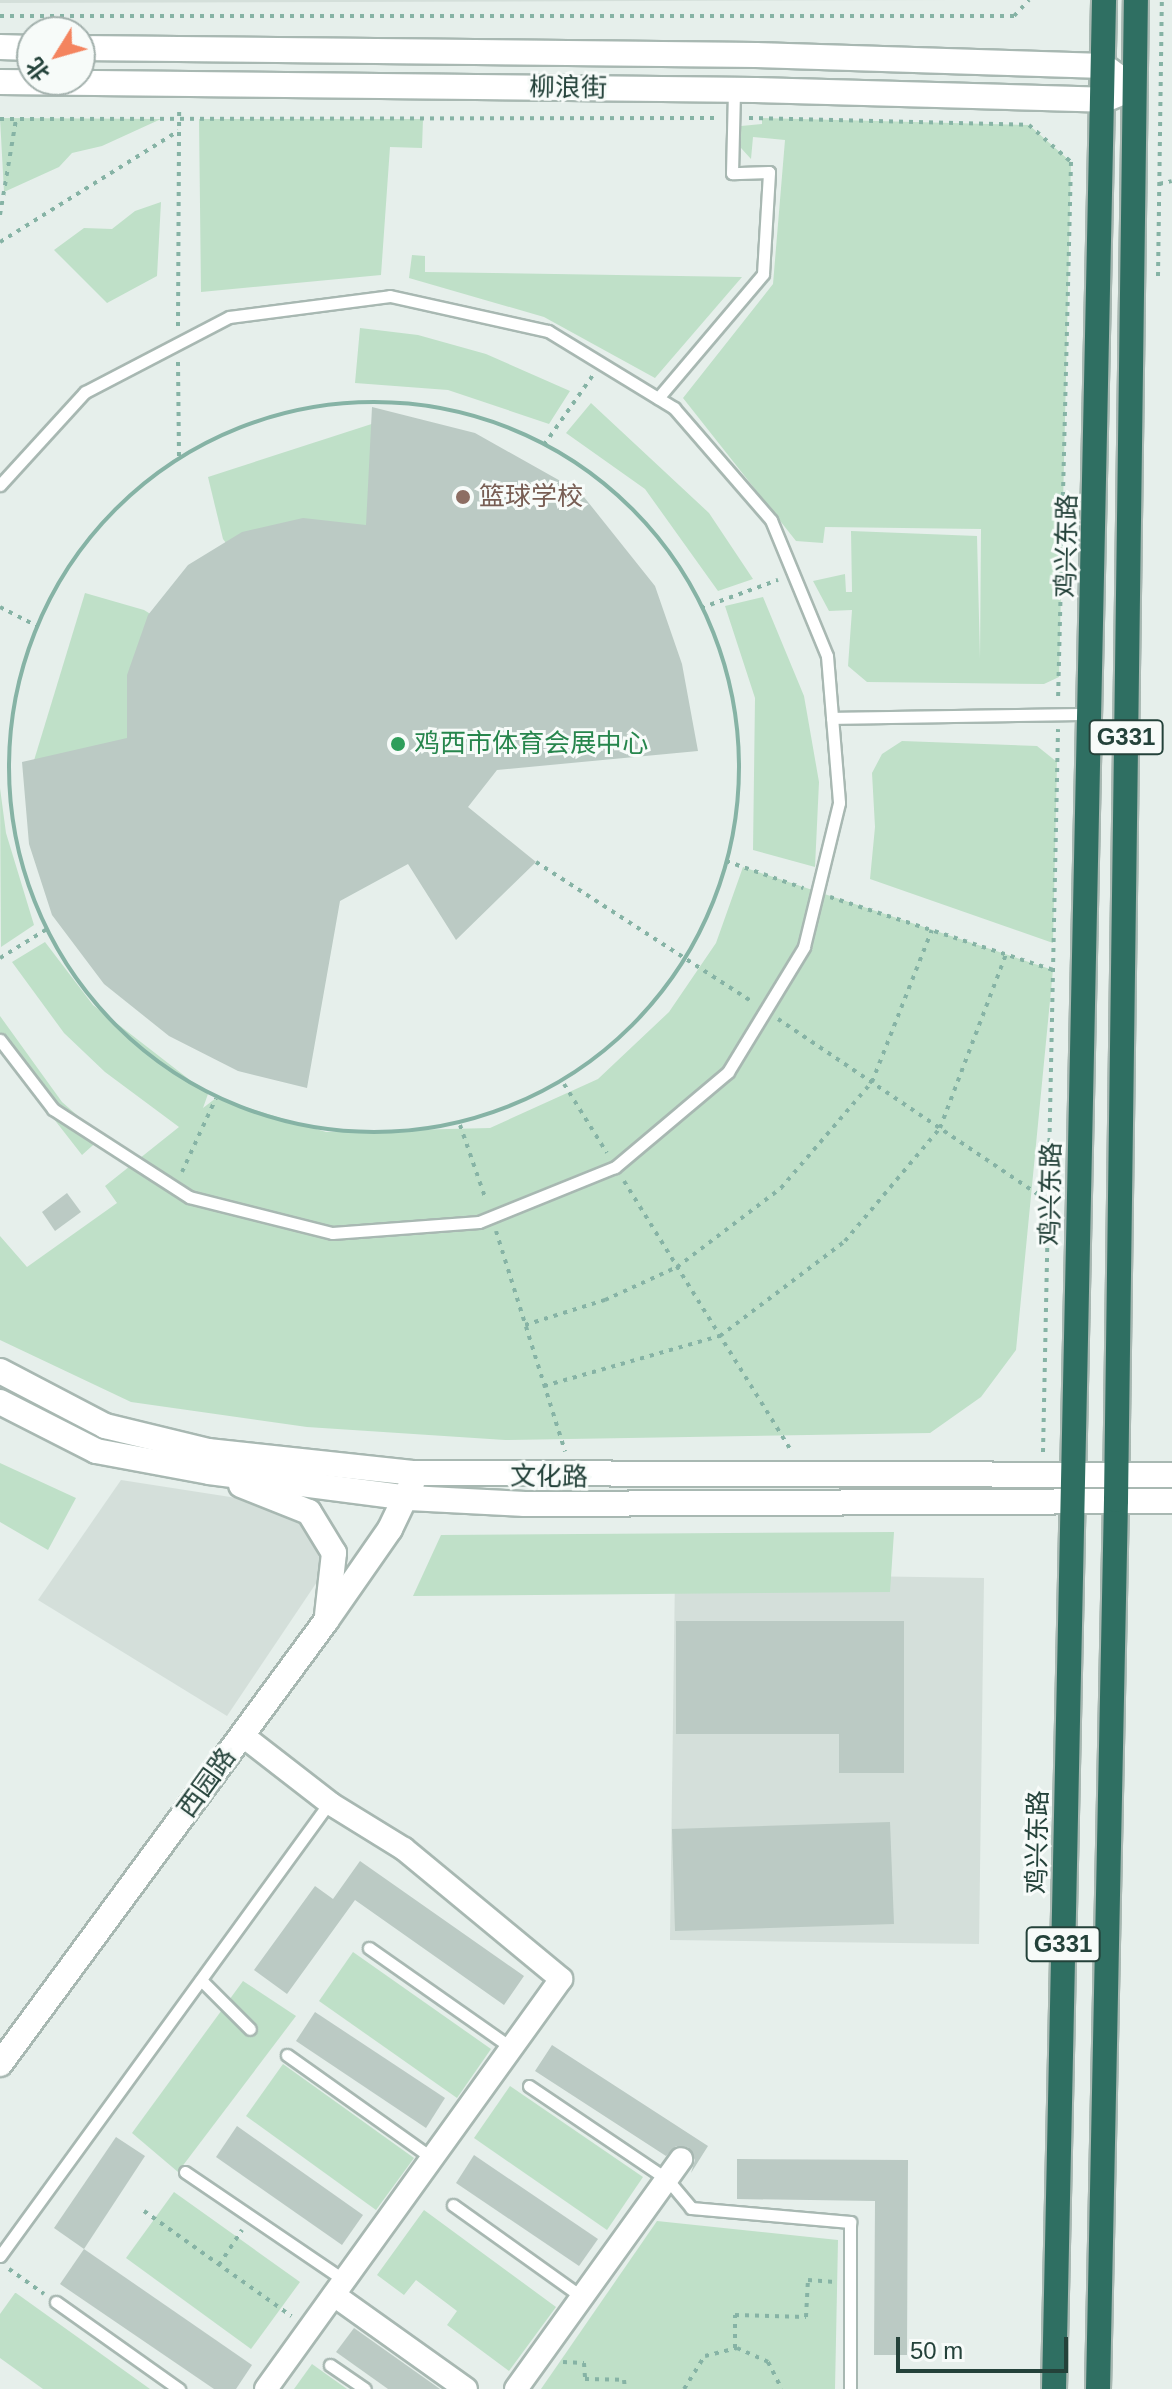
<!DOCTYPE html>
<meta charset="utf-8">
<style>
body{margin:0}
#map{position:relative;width:1172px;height:2389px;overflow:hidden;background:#e6efeb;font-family:Helvetica,"Noto Sans SC",sans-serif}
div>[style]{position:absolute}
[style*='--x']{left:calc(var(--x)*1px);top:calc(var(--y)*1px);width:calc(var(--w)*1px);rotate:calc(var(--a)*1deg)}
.built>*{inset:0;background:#d4dfda}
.green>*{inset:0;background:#bfe0c8}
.building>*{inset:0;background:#bbcac4}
.path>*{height:4px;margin-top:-2px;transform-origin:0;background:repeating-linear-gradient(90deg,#86b3a5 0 4px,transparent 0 10px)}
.path>.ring{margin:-2px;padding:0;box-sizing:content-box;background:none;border:4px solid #86b3a5;border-radius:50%}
.roads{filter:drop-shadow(2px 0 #a8b8b2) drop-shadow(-2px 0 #a8b8b2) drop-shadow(0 2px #a8b8b2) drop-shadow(0 -2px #a8b8b2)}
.lane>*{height:11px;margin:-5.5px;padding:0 5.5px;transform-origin:5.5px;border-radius:5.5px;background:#fff}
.street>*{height:22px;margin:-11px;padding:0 11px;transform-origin:11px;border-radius:11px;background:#fff}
.secondary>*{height:24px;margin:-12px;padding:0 12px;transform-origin:12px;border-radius:12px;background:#fff}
.highway>*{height:24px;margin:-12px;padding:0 12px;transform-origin:12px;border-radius:12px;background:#2f6f62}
.dots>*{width:22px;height:22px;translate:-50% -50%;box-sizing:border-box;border:4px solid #f7fbf9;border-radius:50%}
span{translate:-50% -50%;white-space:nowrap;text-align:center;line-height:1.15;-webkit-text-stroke:6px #f7fbf9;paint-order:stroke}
.shield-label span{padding:2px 6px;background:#f7fbf9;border:2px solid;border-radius:6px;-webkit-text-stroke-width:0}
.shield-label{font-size:24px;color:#24423a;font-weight:700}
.street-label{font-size:26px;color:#24423a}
.education-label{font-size:26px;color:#785e54}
.left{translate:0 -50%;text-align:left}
.leisure-label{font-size:26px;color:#27864d}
.north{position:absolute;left:16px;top:16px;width:80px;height:80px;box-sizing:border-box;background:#f7fbf9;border:2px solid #a3b1ad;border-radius:50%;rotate:233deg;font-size:22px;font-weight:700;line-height:32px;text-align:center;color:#24423a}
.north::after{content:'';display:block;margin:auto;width:28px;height:36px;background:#f4845f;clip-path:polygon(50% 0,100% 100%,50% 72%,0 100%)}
.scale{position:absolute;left:896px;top:2337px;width:172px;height:36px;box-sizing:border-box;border:4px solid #24423a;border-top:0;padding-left:10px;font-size:24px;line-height:28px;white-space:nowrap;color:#24423a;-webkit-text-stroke:6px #f7fbf9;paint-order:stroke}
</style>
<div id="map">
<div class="built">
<i style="clip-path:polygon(0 0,955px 0,0 3px)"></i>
<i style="clip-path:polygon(121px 1480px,262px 1502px,300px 1517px,325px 1570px,227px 1716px,38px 1600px)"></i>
<i style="clip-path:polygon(675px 1573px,984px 1578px,979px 1944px,670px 1940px)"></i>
</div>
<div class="green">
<i style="clip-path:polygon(0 118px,161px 119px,102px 146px,72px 153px,59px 167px,4px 192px)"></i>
<i style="clip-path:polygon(762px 118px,1029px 125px,1071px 162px,1059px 677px,1044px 684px,867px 682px,848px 666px,852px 610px,829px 611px,813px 581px,845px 574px,846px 592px,852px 592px,851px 531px,977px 536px,980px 659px,981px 529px,825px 527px,823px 543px,796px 541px,683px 398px,773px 284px,785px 140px,753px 137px,751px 159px,741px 148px,741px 126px,762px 124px)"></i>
<i style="clip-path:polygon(199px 119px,423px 119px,422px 148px,390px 147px,381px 275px,201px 292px)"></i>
<i style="clip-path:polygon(161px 202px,157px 276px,107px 303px,54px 250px,84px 228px,112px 229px,135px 211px)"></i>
<i style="clip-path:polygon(412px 255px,425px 256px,425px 272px,742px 277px,655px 378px,544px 317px,409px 278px)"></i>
<i style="clip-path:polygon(360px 328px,418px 335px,486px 354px,570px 391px,549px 424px,448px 390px,355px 383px)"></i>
<i style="clip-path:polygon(591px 403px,709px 513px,753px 579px,718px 591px,645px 489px,566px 433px)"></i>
<i style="clip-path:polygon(384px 420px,372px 541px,253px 579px,223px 539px,208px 477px)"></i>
<i style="clip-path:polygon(85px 593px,144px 610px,191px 639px,152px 759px,32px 767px)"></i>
<i style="clip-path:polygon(763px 597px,804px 696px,819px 782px,815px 867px,753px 850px,755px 698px,725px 606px)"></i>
<i style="clip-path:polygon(902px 741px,1037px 746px,1057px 762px,1053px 943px,870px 879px,875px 827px,872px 773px,882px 754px)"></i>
<i style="clip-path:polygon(0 788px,6px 833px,34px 925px,1px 947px)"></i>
<i style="clip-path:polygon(743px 867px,1053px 970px,1016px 1350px,981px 1397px,930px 1433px,505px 1440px,307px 1427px,131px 1402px,0 1340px,0 1236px,27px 1267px,117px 1203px,105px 1186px,179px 1127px,105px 1072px,64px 1033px,12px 962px,45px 942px,93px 1005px,208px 1094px,203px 1108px,216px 1098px,326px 1132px,490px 1128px,598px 1079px,669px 1012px,716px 943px)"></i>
<i style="clip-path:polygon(0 1016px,62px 1102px,102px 1137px,82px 1155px,0 1050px)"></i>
<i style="clip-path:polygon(0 1463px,76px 1498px,48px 1550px,0 1522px)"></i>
<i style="clip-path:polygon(894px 1532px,890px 1592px,413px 1596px,441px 1535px)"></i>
<i style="clip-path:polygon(353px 1952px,491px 2049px,457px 2098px,319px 2001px)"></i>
<i style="clip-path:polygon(243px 1981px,296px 2016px,178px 2172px,132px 2133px)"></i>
<i style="clip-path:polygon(283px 2064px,414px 2158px,376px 2210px,246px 2116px)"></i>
<i style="clip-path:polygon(510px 2086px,643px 2177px,607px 2230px,474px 2138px)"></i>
<i style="clip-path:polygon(174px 2192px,300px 2282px,251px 2349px,126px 2258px)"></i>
<i style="clip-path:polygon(424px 2210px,556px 2307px,509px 2371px,447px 2325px,457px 2311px,416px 2280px,404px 2295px,377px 2275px)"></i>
<i style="clip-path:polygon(657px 2221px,838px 2240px,835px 2389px,541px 2389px)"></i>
<i style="clip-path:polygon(15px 2293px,16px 2293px,150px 2389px,43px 2389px,0 2358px,0 2314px)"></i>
<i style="clip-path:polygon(312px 2364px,347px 2389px,294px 2389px)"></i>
</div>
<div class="building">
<i style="clip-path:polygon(372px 407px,475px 433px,580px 492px,655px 586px,682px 664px,698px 751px,497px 770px,468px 807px,536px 862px,456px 940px,408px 864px,340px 901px,307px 1088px,238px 1071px,169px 1036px,104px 984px,52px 915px,29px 844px,22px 762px,127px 738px,127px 675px,148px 615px,188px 565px,242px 532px,303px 518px,366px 525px)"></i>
<i style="clip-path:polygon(67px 1193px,81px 1212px,55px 1231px,42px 1212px)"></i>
<i style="clip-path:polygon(676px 1621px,904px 1621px,904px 1773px,839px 1773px,839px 1734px,676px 1734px)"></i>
<i style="clip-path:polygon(890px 1822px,894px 1924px,675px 1931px,672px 1829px)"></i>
<i style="clip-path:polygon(360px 1861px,524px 1976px,504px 2005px,355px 1900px,287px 1994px,254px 1970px,315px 1886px,333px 1899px)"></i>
<i style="clip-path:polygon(315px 2012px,445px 2098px,426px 2128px,296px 2041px)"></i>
<i style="clip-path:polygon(552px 2045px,708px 2146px,691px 2173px,695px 2160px,688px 2147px,676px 2146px,666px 2156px,535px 2071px)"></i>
<i style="clip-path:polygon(237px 2126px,363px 2215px,342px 2245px,216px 2157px)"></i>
<i style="clip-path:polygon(116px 2137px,145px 2156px,84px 2249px,54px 2228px)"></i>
<i style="clip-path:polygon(474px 2155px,598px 2239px,579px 2266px,456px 2183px)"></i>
<i style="clip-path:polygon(737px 2159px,908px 2160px,907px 2355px,874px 2355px,875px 2201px,737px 2199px)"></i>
<i style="clip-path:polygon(84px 2249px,252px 2365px,236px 2389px,214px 2389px,60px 2284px)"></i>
<i style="clip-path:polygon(354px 2328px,440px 2389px,388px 2389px,336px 2352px)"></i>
</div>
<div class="path">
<i style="--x:0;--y:16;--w:1014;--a:0"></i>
<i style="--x:1014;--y:16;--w:22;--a:-47"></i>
<i style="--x:749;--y:118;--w:280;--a:1.4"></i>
<i style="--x:1029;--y:125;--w:56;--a:41.4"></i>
<i style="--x:1071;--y:162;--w:539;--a:91.38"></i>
<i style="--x:0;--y:119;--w:716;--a:-0.08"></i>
<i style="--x:1159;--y:184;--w:13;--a:-13"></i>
<i style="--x:0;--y:215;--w:97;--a:-80.5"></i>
<i style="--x:0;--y:242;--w:210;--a:-31.9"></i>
<i style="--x:1158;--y:276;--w:276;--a:-89.2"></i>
<i style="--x:178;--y:326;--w:220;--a:-89.7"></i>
<i style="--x:178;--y:362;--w:94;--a:89.4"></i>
<i class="ring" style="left:9px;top:402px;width:726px;height:726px"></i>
<i style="--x:544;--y:445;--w:85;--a:-55"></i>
<i style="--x:0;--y:607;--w:42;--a:27.2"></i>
<i style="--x:701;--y:608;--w:82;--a:-20"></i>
<i style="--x:726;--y:861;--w:82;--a:19.3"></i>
<i style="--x:536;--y:862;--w:256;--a:32.9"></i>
<i style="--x:830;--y:897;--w:235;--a:18.1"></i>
<i style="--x:0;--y:958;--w:55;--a:-31.7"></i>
<i style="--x:778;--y:1019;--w:326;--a:34"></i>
<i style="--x:564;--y:1084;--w:81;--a:58.1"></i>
<i style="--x:460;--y:1125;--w:79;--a:70.9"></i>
<i style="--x:182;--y:1172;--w:81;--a:-65.3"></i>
<i style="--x:624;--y:1181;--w:315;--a:58.2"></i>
<i style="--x:496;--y:1231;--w:231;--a:72.6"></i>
<i style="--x:525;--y:1325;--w:84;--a:-17.4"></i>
<i style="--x:605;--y:1300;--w:79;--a:-24.6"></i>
<i style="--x:677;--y:1267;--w:131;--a:-37.2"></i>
<i style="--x:781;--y:1188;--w:140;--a:-49.4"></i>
<i style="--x:872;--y:1082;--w:163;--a:-68.5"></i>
<i style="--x:544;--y:1386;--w:183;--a:-15.9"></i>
<i style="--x:720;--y:1336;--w:157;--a:-37.2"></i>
<i style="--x:845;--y:1241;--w:148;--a:-49.9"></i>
<i style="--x:940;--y:1128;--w:186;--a:-69.2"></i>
<i style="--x:1043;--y:1452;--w:723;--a:-88.81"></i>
<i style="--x:144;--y:2211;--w:181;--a:35.5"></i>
<i style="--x:219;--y:2265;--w:42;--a:-56.7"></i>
<i style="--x:9;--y:2269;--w:43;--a:35.5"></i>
<i style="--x:735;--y:2348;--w:33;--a:-90"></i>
<i style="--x:735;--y:2315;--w:71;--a:1.6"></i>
<i style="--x:806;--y:2317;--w:37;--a:-87"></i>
<i style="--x:808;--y:2280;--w:27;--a:4"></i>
<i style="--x:563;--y:2362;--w:21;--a:3"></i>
<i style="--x:584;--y:2363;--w:16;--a:86"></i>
<i style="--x:585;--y:2379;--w:39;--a:1"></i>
<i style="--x:624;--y:2380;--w:9;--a:84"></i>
<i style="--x:684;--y:2389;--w:39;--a:-58"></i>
<i style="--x:705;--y:2356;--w:33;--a:-14"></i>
<i style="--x:737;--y:2348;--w:34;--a:24"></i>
<i style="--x:768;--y:2362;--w:30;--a:63"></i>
</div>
<div class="roads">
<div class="lane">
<i style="--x:658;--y:398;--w:162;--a:-49.7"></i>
<i style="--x:763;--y:274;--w:102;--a:-86.6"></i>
<i style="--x:769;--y:172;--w:37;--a:178"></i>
<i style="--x:732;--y:173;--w:83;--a:-88.6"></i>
<i style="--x:0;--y:485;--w:126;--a:-47.6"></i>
<i style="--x:85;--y:392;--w:162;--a:-27.5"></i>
<i style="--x:229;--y:317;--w:162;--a:-7.4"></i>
<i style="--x:390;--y:296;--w:162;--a:12.5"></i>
<i style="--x:548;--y:331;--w:148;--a:31.4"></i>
<i style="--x:674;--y:408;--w:148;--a:49.1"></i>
<i style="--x:771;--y:520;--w:147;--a:67.6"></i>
<i style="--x:827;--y:656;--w:147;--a:85.3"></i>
<i style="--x:839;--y:803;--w:148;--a:103.7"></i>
<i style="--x:804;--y:947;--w:146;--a:121.3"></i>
<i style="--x:728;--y:1072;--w:148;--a:139.9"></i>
<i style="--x:615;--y:1167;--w:147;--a:158"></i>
<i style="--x:479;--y:1222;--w:147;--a:175.7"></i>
<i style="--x:332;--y:1233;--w:147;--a:-165.9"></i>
<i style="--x:189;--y:1197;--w:162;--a:-147.1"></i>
<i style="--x:53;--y:1109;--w:87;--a:-127.5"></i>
<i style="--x:832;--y:718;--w:259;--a:-0.9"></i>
<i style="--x:369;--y:1948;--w:174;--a:35"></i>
<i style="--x:201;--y:1980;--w:69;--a:45"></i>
<i style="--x:287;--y:2055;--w:178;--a:35.4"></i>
<i style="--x:529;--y:2086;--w:166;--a:34"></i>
<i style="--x:667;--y:2179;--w:38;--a:50"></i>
<i style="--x:691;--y:2208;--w:160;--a:5"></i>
<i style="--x:850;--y:2222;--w:167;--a:90"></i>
<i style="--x:185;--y:2172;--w:192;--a:34.2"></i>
<i style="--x:453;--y:2205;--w:158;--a:35.5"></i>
<i style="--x:0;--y:2256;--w:560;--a:-54.01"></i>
<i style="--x:56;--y:2302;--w:151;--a:35.3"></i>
<i style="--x:330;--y:2365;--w:42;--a:34.4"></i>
</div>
<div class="street">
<i style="--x:242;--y:1735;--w:113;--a:37.8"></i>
<i style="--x:331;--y:1804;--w:86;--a:31.7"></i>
<i style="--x:404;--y:1849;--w:204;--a:39.6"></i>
<i style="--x:561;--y:1979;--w:505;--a:125.74"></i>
<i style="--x:334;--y:2295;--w:162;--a:35.5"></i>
<i style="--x:516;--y:2389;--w:283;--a:-54.3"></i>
</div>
<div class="secondary">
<i style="--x:0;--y:47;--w:32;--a:2"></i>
<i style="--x:80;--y:48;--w:676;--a:0.59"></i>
<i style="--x:756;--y:55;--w:348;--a:1.8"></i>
<i style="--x:1104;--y:66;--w:36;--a:37"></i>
<i style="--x:0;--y:82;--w:755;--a:0.61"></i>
<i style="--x:755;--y:90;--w:349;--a:1.6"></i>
<i style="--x:1104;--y:100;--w:31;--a:-22"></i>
<i style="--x:0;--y:1371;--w:119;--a:27.6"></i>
<i style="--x:105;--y:1426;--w:106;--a:13.6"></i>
<i style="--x:208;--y:1451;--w:208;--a:6.1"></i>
<i style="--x:415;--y:1473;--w:757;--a:0.15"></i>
<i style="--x:0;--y:1402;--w:108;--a:27"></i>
<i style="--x:96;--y:1451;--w:115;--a:10.5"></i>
<i style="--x:209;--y:1472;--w:202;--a:7.4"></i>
<i style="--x:409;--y:1498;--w:116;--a:3"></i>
<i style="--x:525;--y:1504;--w:647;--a:-0.27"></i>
<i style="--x:241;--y:1485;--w:73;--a:21.7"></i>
<i style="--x:309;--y:1512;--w:48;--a:58.6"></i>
<i style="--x:334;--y:1553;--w:62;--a:96.4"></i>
<i style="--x:0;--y:2064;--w:550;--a:-53.65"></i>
<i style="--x:326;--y:1621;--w:112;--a:-55.2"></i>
<i style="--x:390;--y:1529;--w:51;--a:-64.4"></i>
</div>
<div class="highway">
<i style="--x:1054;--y:2389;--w:2390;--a:-88.8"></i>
<i style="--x:1098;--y:2389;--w:889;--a:-88.84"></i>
<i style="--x:1116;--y:1500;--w:1500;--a:-89.24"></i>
</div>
</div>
<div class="dots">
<i style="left:463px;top:497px;background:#8d6e63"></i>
<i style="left:398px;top:744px;background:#2e9e5b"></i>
</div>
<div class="shield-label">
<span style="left:1126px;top:737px">G331</span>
<span style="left:1063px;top:1944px">G331</span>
</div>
<div class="street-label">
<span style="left:568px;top:88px;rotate:1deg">柳浪街</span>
<span style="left:1067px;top:546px;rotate:-89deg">鸡兴东路</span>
<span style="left:1051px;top:1194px;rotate:-89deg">鸡兴东路</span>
<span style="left:549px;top:1477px;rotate:1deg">文化路</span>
<span style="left:207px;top:1783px;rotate:-54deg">西园路</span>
<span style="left:1038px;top:1842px;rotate:-89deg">鸡兴东路</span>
</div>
<div class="education-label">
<span class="left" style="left:479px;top:497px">篮球学校</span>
</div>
<div class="leisure-label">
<span class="left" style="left:414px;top:744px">鸡西市体育会展中心</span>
</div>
<div class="north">北</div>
<div class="scale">50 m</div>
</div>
